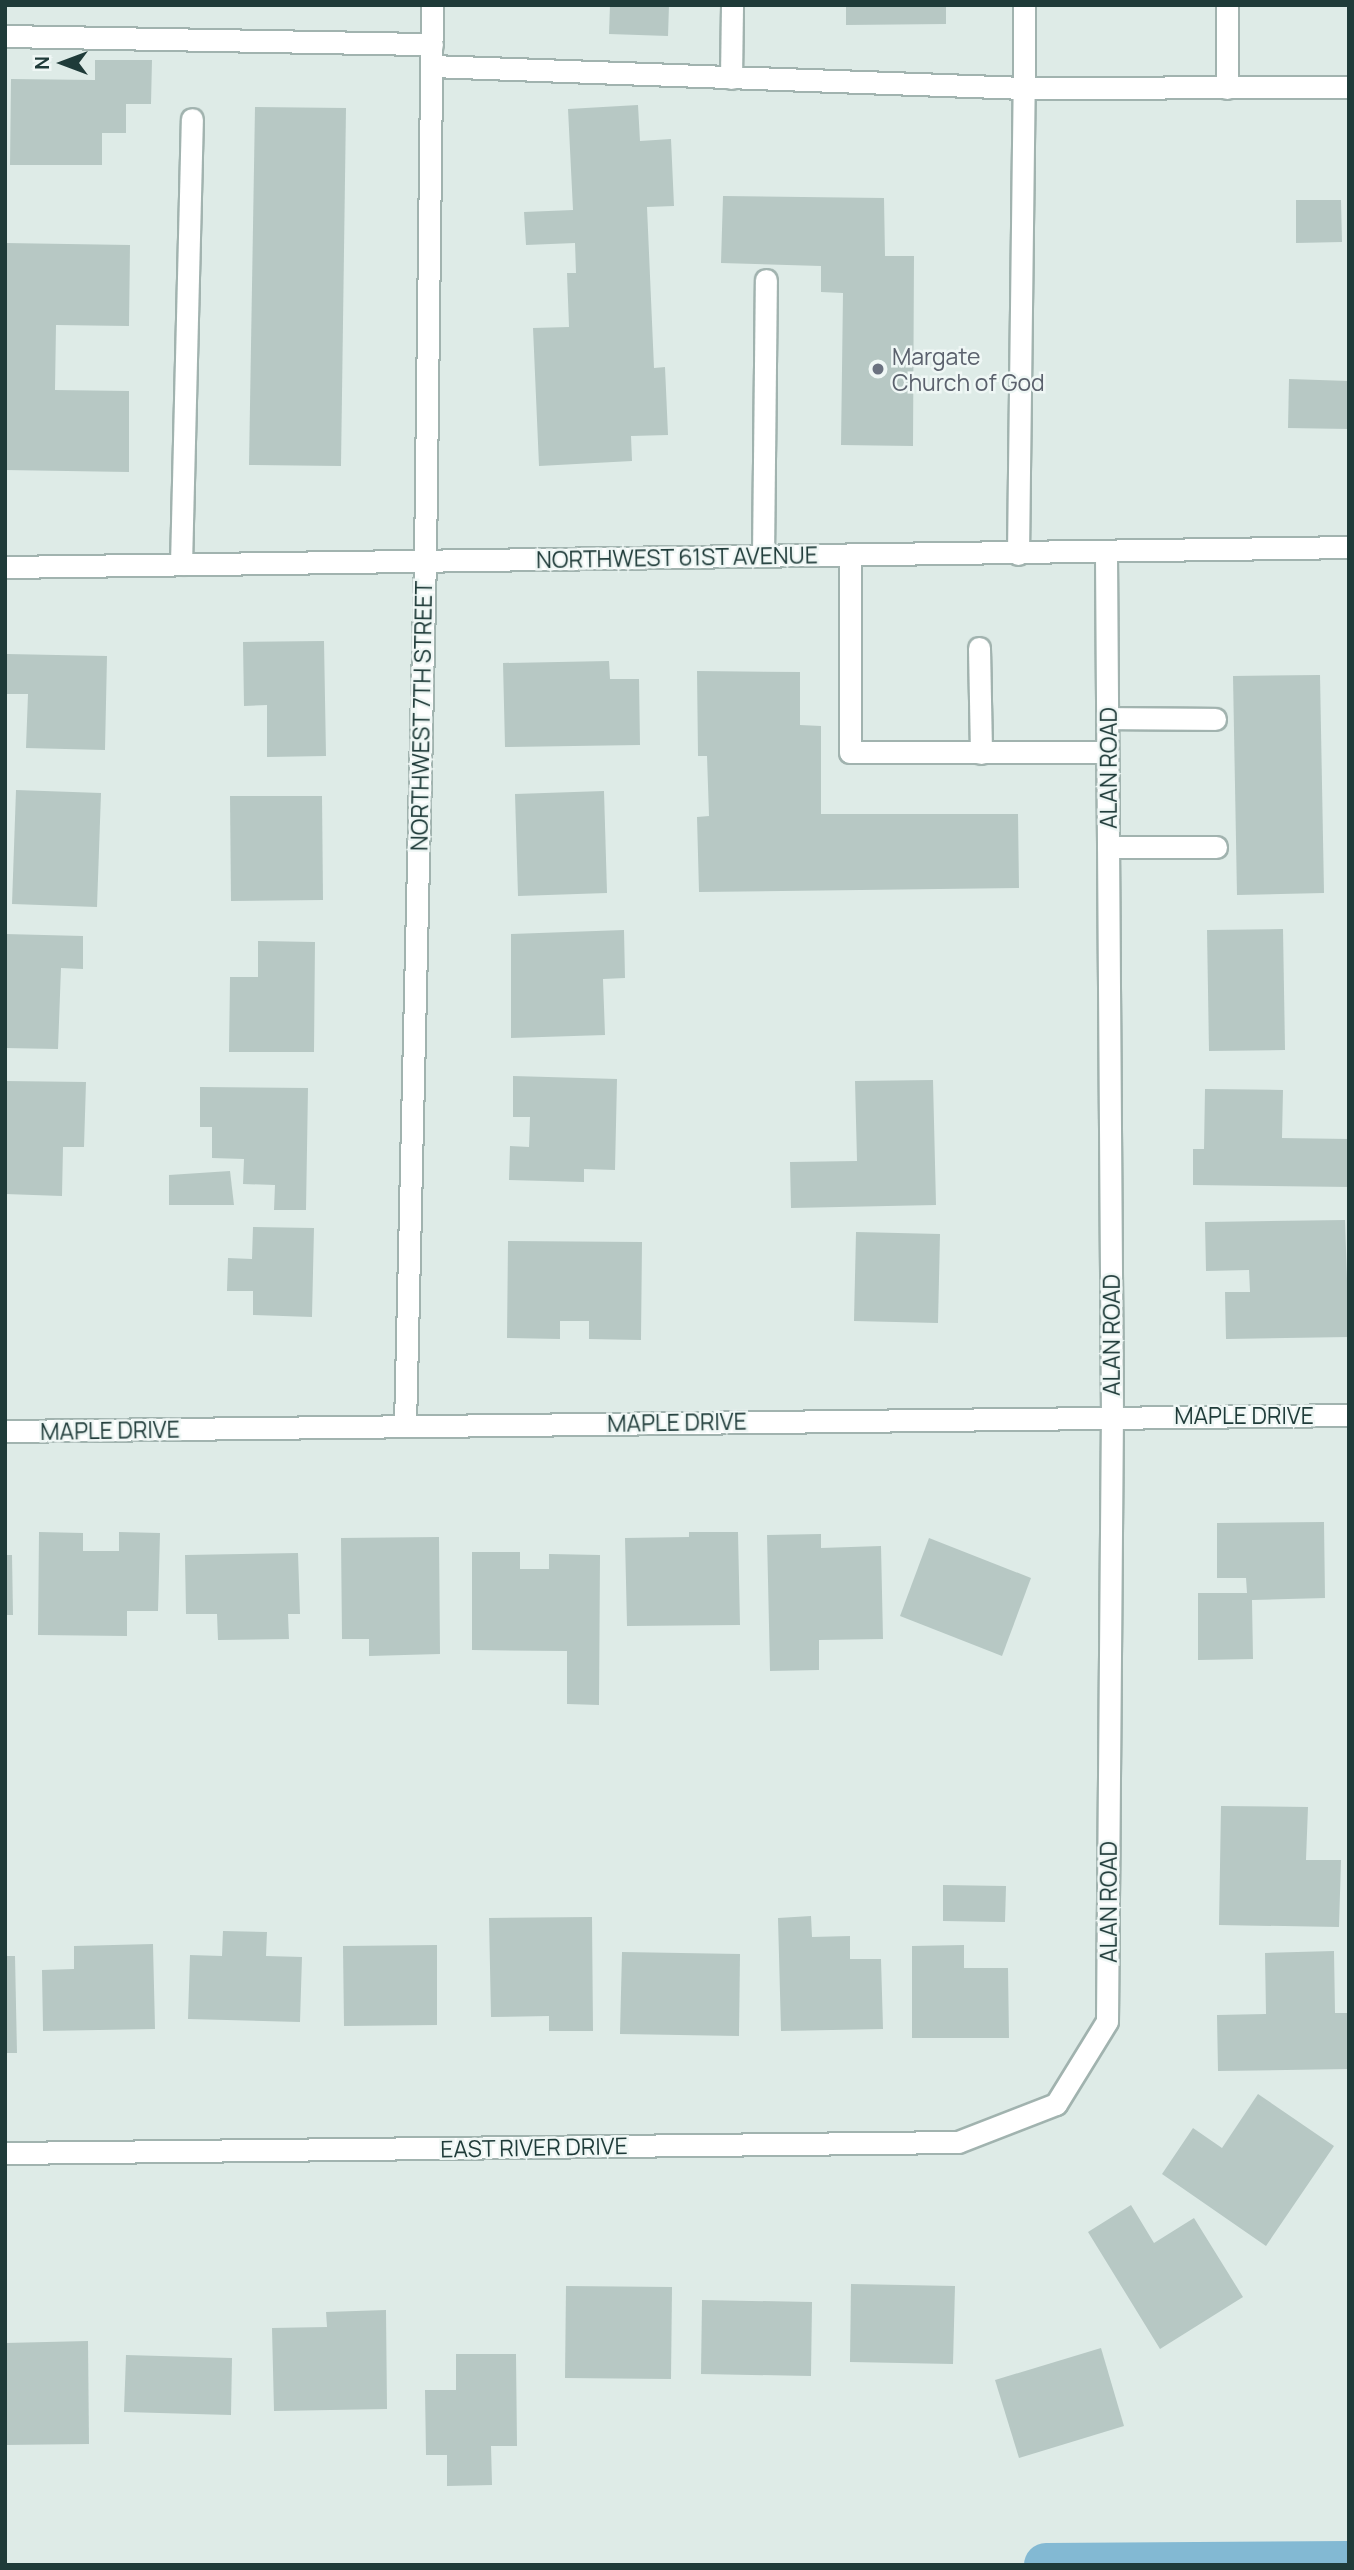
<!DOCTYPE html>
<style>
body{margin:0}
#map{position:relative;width:1354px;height:2570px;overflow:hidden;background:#deebe7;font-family:Manrope,sans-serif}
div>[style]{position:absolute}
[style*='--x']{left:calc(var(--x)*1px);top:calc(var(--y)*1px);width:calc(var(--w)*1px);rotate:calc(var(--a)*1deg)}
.canal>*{height:44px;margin:-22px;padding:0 22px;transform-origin:22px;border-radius:22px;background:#83b9d3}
.building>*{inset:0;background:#b7c8c4}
.roads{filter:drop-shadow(2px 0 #a1b3af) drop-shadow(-2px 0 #a1b3af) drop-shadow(0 2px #a1b3af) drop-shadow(0 -2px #a1b3af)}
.service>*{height:21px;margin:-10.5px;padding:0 10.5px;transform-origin:10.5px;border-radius:10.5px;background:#fff}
.minor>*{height:21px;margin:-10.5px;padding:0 10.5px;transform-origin:10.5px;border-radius:10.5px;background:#fff}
.dots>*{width:19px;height:19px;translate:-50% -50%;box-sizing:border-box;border:4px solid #eff7f5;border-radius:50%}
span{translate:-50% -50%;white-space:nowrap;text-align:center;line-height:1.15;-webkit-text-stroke:5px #eff7f5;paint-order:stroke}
.worship-label{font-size:23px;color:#5b616d}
.left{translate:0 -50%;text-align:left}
.street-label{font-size:23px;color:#1f3b39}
.frame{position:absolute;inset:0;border:7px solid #1f3b39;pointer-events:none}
.north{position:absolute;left:28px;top:28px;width:70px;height:70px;-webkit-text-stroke:5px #eff7f5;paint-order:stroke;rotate:270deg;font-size:19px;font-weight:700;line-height:28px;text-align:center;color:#1f3b39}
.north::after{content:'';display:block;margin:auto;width:24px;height:32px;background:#1f3b39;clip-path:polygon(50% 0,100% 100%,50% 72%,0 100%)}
</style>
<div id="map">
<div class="canal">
<i style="--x:1046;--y:2565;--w:303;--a:-0.4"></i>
</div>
<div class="building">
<i style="clip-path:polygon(610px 5px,669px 5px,668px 36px,609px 34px)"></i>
<i style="clip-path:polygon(846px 5px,946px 5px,946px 24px,846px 25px)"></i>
<i style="clip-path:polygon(95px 60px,152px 60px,151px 104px,126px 104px,126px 133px,102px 133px,102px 165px,10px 165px,11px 79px,95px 80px)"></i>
<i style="clip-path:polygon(638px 105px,640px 141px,671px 139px,674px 206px,647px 207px,654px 368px,665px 367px,668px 435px,631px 436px,632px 461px,539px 466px,533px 328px,569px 327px,567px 273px,576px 273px,575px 243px,526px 245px,524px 212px,573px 210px,568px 109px)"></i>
<i style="clip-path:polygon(255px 107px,346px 108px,341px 466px,249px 465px)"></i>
<i style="clip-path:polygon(723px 196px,884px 198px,885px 256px,914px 256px,913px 446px,841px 445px,843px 293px,821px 292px,821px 266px,721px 263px)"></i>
<i style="clip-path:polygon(1296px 200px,1341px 200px,1342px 242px,1296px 243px)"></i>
<i style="clip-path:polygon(5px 243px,130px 245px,129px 326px,56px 325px,55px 390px,129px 391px,129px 472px,5px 470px)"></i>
<i style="clip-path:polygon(1289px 379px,1349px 381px,1349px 429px,1288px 428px)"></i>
<i style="clip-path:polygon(324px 641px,326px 756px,267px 757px,267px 705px,244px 706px,243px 642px)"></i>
<i style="clip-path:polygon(7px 654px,107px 656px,105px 750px,26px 748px,28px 694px,6px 694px)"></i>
<i style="clip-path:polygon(609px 661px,610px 679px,639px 679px,640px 745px,505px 747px,503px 663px)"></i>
<i style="clip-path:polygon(697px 671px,800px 672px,800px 725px,821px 726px,821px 814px,1018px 814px,1019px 888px,699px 892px,697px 817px,709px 816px,707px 756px,698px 756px)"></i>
<i style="clip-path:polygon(1320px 675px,1324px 893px,1237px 895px,1233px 676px)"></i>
<i style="clip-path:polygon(16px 790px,101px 793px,97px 907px,12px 904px)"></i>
<i style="clip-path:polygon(604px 791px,607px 893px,518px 896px,515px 794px)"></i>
<i style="clip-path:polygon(230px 796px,322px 796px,323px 900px,231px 901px)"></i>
<i style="clip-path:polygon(1283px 929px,1285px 1050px,1209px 1051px,1207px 930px)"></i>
<i style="clip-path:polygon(624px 930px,625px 978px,603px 979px,605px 1035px,511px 1038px,511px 934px)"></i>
<i style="clip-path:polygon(5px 934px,83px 936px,83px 969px,61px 968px,58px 1049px,5px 1048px)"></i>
<i style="clip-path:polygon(258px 941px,315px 942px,314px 1052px,229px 1052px,230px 977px,258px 977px)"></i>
<i style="clip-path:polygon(513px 1076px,617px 1079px,615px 1170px,584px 1169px,584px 1182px,509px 1180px,510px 1146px,529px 1147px,530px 1117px,513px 1117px)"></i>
<i style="clip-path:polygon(933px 1080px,936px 1205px,791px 1208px,790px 1162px,857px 1161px,855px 1081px)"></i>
<i style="clip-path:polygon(5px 1081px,86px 1082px,84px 1147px,63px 1147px,62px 1196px,5px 1194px)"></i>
<i style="clip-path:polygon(200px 1087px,308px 1088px,306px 1210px,274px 1210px,275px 1185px,243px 1184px,244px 1159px,212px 1158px,212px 1127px,200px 1127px)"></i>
<i style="clip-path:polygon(1205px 1089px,1283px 1090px,1282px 1138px,1349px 1139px,1349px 1187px,1193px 1185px,1193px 1149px,1204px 1149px)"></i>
<i style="clip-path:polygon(230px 1171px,234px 1205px,169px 1205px,169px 1175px)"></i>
<i style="clip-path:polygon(1345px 1220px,1349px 1337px,1226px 1339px,1225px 1292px,1250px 1292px,1249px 1270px,1206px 1271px,1205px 1222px)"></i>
<i style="clip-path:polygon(253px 1227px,314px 1228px,312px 1317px,253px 1315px,253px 1291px,227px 1291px,228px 1258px,252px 1259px)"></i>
<i style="clip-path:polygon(856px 1232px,940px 1234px,938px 1323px,854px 1321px)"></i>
<i style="clip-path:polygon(508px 1241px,642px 1242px,641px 1340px,589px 1339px,589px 1321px,560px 1321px,560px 1339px,507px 1338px)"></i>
<i style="clip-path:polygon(1324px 1522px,1325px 1598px,1252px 1600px,1253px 1659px,1198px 1660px,1198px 1593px,1247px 1593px,1246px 1578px,1217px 1578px,1217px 1523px)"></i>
<i style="clip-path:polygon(39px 1532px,83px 1533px,83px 1551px,119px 1551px,119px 1532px,160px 1533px,158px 1611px,127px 1611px,127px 1636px,38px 1635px)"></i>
<i style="clip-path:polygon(689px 1532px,738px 1532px,740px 1625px,627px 1626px,625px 1538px,689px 1537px)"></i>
<i style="clip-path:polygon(821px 1534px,821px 1548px,881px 1546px,883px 1639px,819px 1640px,819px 1670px,770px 1671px,767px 1535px)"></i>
<i style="clip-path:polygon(439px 1537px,440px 1654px,369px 1656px,369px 1639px,342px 1639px,341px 1538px)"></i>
<i style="clip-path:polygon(929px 1538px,1031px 1578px,1002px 1656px,900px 1616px)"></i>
<i style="clip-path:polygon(472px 1552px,520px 1552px,520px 1569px,549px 1569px,549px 1554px,600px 1555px,599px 1705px,567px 1704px,567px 1651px,472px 1650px)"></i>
<i style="clip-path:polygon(298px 1553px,300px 1614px,288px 1614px,289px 1639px,218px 1640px,217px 1614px,186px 1614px,185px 1555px)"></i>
<i style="clip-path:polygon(5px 1555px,12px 1555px,13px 1615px,5px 1615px)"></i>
<i style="clip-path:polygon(1221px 1806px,1308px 1807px,1306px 1860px,1341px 1860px,1339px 1927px,1219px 1925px)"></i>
<i style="clip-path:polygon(943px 1885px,1006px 1886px,1005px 1922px,943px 1921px)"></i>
<i style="clip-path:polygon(811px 1916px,812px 1937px,850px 1936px,850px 1959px,881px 1959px,883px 2029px,781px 2031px,778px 1918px)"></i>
<i style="clip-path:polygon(592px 1917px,593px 2031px,549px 2031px,549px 2016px,491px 2017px,489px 1918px)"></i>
<i style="clip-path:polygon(223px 1931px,267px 1932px,266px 1956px,302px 1957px,300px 2022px,188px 2019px,190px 1955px,222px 1956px)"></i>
<i style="clip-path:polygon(153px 1944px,155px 2029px,43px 2031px,42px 1970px,74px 1969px,74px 1946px)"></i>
<i style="clip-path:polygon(437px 1945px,437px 2025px,344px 2026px,343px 1946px)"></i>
<i style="clip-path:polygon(964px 1945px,964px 1968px,1008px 1968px,1009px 2038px,912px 2038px,912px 1946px)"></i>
<i style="clip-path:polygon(1334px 1951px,1335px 2013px,1349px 2013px,1349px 2069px,1218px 2071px,1217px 2015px,1266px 2014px,1265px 1953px)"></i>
<i style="clip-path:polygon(622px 1952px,740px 1954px,739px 2036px,620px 2034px)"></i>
<i style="clip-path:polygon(5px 1956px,15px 1956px,17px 2053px,5px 2053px)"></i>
<i style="clip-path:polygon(1258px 2094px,1334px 2146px,1266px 2246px,1162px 2174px,1193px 2128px,1222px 2148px)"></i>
<i style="clip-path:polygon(1131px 2205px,1154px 2243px,1194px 2218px,1243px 2297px,1160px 2349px,1088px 2232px)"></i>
<i style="clip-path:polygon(851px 2284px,955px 2286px,953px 2364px,850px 2362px)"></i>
<i style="clip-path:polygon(566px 2286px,672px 2287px,671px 2379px,565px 2378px)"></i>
<i style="clip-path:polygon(702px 2300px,812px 2302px,811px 2376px,701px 2374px)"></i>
<i style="clip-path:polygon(386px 2310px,387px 2409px,274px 2411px,272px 2328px,327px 2327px,326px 2312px)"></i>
<i style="clip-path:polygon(88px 2341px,89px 2444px,5px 2445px,5px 2343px)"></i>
<i style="clip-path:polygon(1101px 2348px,1124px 2426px,1019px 2458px,995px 2380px)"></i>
<i style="clip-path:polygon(456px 2354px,516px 2354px,517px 2446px,491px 2446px,492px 2485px,447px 2486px,447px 2455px,426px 2455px,425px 2390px,456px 2390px)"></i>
<i style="clip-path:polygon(126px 2355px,232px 2358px,231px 2415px,124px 2412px)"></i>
</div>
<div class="roads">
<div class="service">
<i style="--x:1227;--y:5;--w:83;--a:90"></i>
<i style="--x:5;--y:36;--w:427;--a:1.1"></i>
<i style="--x:432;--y:66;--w:592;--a:2.13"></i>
<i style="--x:1024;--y:88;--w:83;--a:-90"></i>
<i style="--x:731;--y:78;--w:73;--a:-89.2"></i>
<i style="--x:1018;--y:554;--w:466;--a:-89.3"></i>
<i style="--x:1024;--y:88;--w:325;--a:-0.2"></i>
<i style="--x:850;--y:555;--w:197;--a:90"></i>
<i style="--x:850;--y:752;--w:257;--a:0"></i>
<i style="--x:763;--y:556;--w:276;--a:-89.4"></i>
<i style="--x:181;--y:564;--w:445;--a:-88.6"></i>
<i style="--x:979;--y:648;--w:105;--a:88.9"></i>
<i style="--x:1107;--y:718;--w:108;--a:0.5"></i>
<i style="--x:1108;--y:847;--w:108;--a:0"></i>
</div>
<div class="minor">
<i style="--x:5;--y:567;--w:1344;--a:-0.85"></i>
<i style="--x:405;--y:1426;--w:867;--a:-88.68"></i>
<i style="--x:425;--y:559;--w:554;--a:-89.28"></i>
<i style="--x:5;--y:1431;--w:1344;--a:-0.68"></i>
<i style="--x:5;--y:2153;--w:953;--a:-0.66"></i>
<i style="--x:958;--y:2142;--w:105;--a:-21.2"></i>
<i style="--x:1056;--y:2104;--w:97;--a:-58.4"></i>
<i style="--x:1107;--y:2021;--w:606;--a:-89.53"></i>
<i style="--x:1112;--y:1415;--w:863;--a:-90.4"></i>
</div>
</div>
<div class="dots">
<i style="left:878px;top:369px;background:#6b7280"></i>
</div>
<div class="worship-label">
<span class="left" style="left:892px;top:369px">Margate<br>Church of God</span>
</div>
<div class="street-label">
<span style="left:677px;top:557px;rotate:-1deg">NORTHWEST 61ST AVENUE</span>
<span style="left:421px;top:716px;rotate:-89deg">NORTHWEST 7TH STREET</span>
<span style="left:1108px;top:768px;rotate:-90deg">ALAN ROAD</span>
<span style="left:1111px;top:1335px;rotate:-90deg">ALAN ROAD</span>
<span style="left:1244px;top:1415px">MAPLE DRIVE</span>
<span style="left:677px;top:1422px;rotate:-1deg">MAPLE DRIVE</span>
<span style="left:110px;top:1430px;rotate:-1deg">MAPLE DRIVE</span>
<span style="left:1108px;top:1902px;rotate:-90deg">ALAN ROAD</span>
<span style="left:534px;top:2147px;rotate:-1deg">EAST RIVER DRIVE</span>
</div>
<div class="frame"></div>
<div class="north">N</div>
</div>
